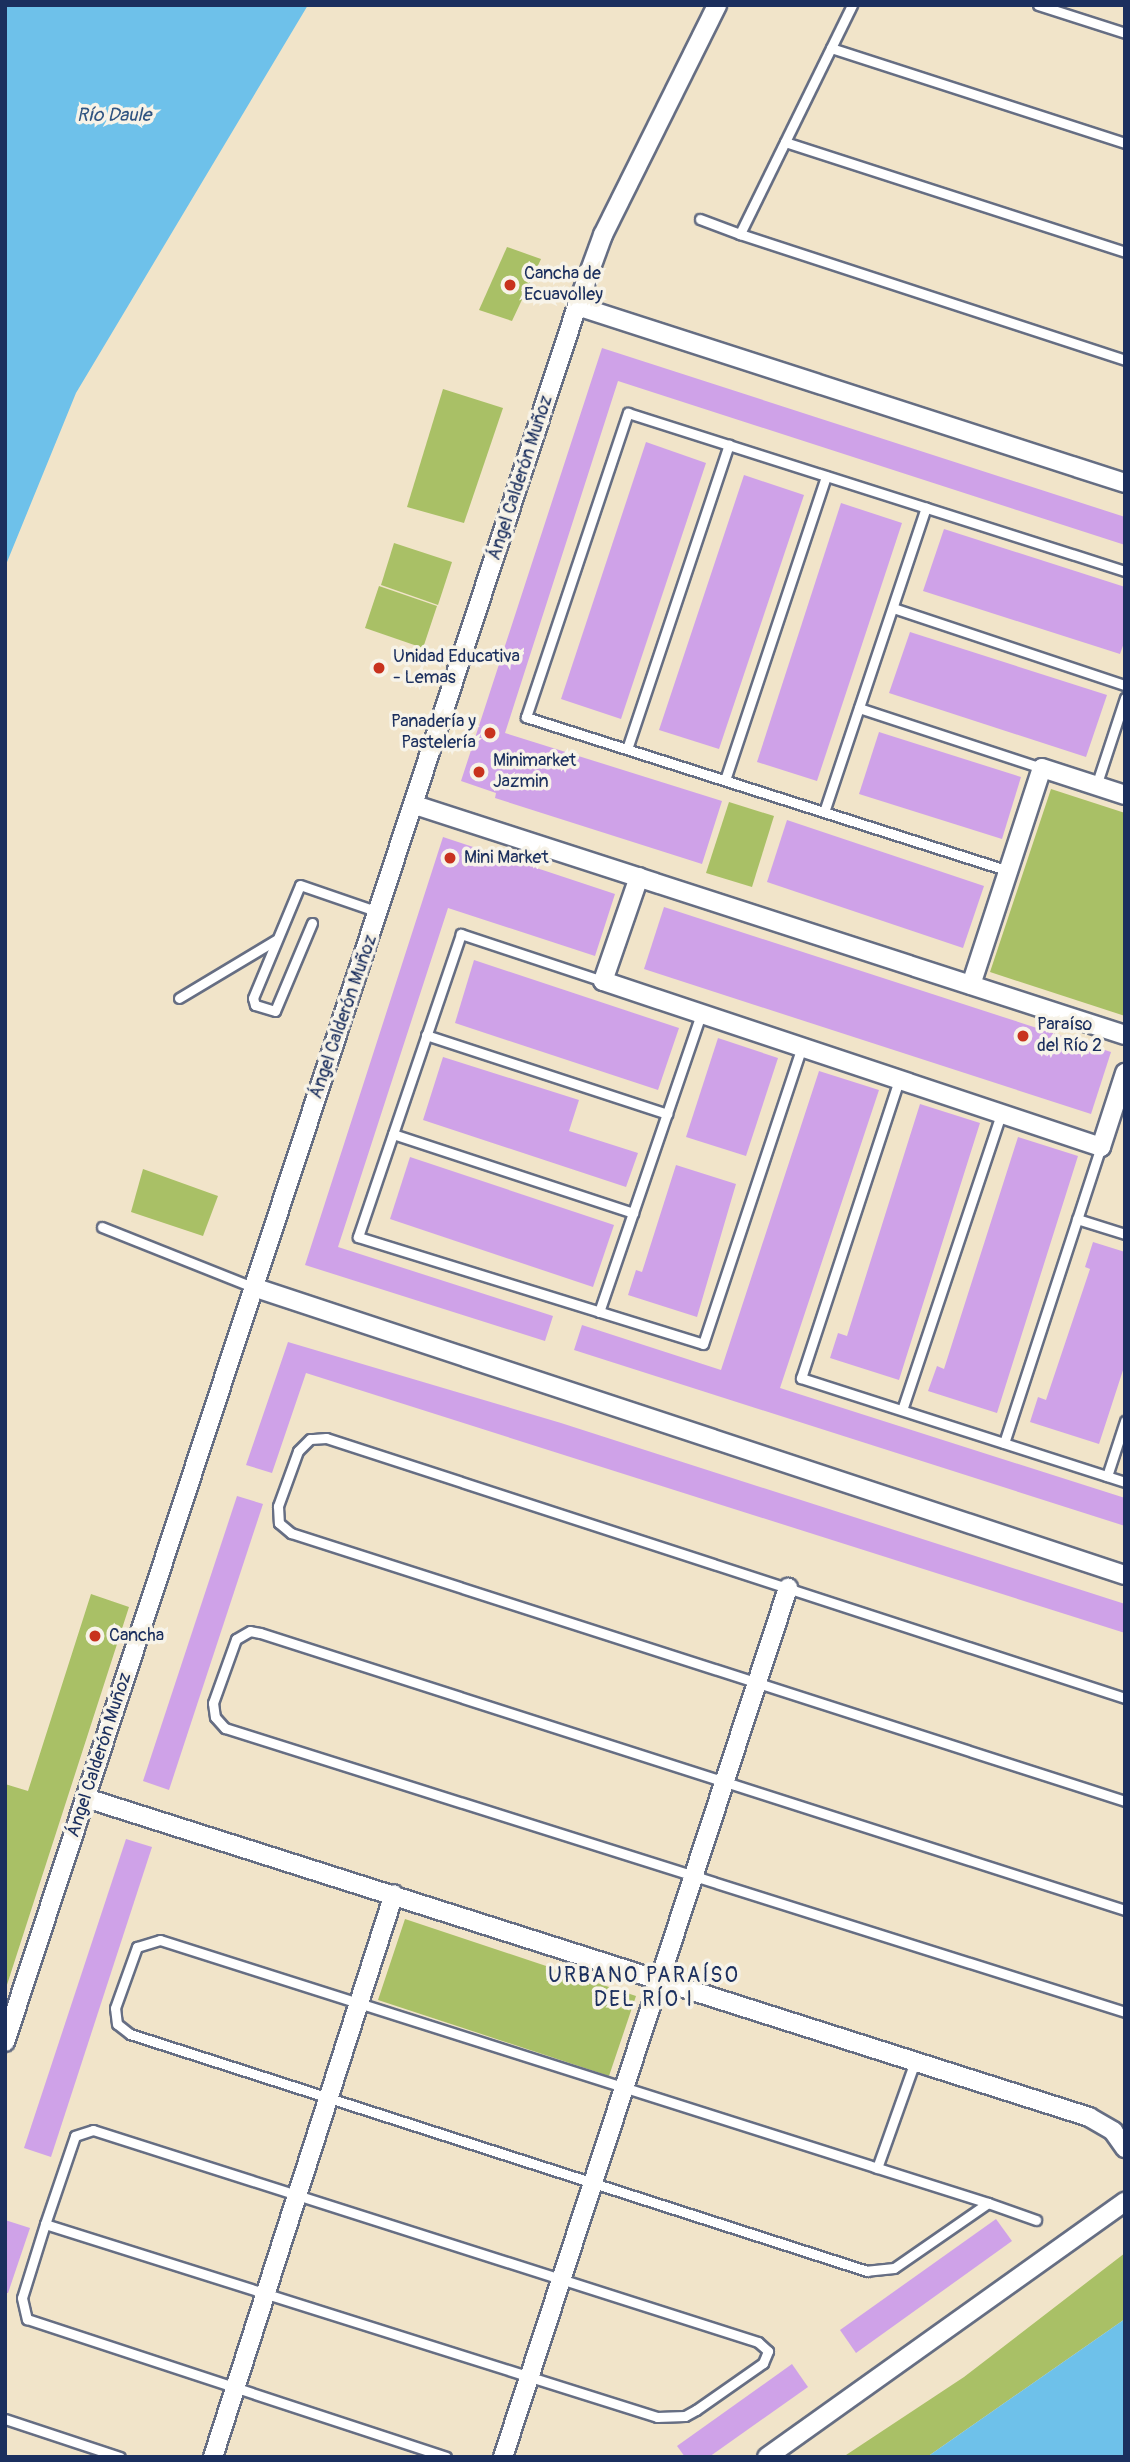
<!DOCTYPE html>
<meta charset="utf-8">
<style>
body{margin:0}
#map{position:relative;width:1130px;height:2462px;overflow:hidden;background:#f1e4c9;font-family:Pangolin,sans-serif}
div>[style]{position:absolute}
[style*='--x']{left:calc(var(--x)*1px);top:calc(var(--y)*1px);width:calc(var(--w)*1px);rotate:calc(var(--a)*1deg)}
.green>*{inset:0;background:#a9c066}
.water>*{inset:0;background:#6ec1ea}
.building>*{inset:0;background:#cfa2e8}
.roads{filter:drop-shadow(2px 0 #666e83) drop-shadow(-2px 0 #666e83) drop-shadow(0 2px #666e83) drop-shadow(0 -2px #666e83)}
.lane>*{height:9px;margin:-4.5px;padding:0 4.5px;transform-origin:4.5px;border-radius:4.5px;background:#fff}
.street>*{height:18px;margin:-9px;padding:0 9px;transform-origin:9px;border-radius:9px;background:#fff}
.dots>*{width:19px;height:19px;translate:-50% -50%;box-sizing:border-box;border:4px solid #f7f3e8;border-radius:50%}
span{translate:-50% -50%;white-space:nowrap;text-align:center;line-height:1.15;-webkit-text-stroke:7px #f7f3e8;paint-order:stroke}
.poi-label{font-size:18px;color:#1b2f5e}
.left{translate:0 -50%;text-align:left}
.right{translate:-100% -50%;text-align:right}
.street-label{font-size:18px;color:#1b2f5e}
.water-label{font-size:19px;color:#305481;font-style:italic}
.quarter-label{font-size:21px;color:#1b2f5e;letter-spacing:2px}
.frame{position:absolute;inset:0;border:7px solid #1b2f5e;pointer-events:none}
</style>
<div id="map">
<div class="green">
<i style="clip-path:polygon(507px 247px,541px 259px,512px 321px,479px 310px)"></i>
<i style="clip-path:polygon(443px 389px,503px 408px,464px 523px,407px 507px)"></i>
<i style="clip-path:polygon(394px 543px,452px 562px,438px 605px,381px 585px)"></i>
<i style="clip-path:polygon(379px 586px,437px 606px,423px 648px,365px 628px)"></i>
<i style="clip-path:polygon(1051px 789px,1125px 813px,1125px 1016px,990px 972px)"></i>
<i style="clip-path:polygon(729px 802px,774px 816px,752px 887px,706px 873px)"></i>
<i style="clip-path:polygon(143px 1169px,218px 1196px,203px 1236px,131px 1212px)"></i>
<i style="clip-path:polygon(91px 1594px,129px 1607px,5px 1991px,5px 1784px,28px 1791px)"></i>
<i style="clip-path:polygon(405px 1919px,636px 1996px,609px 2076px,378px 2000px)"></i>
<i style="clip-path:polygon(1125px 2253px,1125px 2319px,927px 2457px,843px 2457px,964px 2377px)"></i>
</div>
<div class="water">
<i style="clip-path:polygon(5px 5px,308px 5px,76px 393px,5px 567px)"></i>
<i style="clip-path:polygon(1125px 2319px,1125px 2457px,927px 2457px)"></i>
</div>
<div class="building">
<i style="clip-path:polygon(602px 348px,1125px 517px,1125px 545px,618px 381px,505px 733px,722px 801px,702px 864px,495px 798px,496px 793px,461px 781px)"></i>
<i style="clip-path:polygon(646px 442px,706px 463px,621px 719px,561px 699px)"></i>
<i style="clip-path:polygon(744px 475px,804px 495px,719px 749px,659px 730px)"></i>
<i style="clip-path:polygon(841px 503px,902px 523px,817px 781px,757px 762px)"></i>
<i style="clip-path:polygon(944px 529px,1125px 587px,1125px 640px,1120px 654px,923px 591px)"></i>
<i style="clip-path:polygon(910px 632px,1107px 695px,1086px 757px,889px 693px)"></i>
<i style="clip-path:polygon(879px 732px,1021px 777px,1002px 839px,859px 794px)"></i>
<i style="clip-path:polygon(787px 820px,984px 886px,963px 948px,767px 882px)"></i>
<i style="clip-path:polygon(443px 837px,615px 894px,595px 956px,448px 908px,338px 1247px,553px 1316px,545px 1341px,305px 1265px)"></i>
<i style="clip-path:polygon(664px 907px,1111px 1052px,1091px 1114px,644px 969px)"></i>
<i style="clip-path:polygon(474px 960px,679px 1028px,658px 1090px,455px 1023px)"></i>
<i style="clip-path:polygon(718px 1038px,778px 1058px,746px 1156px,686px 1137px)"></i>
<i style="clip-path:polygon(443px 1057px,579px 1100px,569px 1131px,638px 1153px,626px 1187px,423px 1120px)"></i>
<i style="clip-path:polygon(819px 1071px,879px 1090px,780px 1388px,1125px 1498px,1125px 1526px,574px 1350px,582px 1325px,721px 1370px)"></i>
<i style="clip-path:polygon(920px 1104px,980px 1123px,899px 1380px,830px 1358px,838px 1333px,847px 1336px)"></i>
<i style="clip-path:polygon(1018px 1137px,1078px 1156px,997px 1413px,928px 1391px,937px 1366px,944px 1369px)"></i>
<i style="clip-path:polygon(410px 1157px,614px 1225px,593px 1287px,390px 1219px)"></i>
<i style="clip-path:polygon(676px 1165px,736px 1184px,697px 1317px,628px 1295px,636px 1270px,642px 1272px)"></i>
<i style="clip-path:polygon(1093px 1242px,1125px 1252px,1125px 1364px,1099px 1444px,1030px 1422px,1038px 1397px,1046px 1400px,1090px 1269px,1085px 1267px)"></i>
<i style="clip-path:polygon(288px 1342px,561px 1423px,1125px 1604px,1125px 1633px,306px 1373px,272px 1473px,246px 1465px)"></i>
<i style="clip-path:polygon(237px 1496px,263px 1504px,169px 1790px,143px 1781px)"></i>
<i style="clip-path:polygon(126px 1839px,152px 1847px,51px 2157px,24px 2148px)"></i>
<i style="clip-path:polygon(996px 2219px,1012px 2241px,856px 2353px,840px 2330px)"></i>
<i style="clip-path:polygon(5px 2220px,30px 2228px,8px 2293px,5px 2293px)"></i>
<i style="clip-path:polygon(792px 2364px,808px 2387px,709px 2457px,685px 2457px,677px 2446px)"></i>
</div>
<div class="roads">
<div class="lane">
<i style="--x:852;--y:5;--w:255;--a:116.1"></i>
<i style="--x:740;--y:234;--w:405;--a:18.1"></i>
<i style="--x:1038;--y:5;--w:91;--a:17.8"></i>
<i style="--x:831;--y:48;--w:309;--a:17.9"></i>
<i style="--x:785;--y:142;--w:357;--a:17.9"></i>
<i style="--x:700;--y:219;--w:43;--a:20.6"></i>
<i style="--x:893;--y:608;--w:244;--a:18.4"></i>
<i style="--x:859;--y:708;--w:193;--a:18.2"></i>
<i style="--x:627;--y:749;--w:321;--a:-71.5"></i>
<i style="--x:725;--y:780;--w:320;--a:-71.6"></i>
<i style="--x:1096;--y:786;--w:93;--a:-71.8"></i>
<i style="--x:824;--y:812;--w:321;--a:-71.5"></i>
<i style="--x:1009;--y:871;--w:507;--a:-162.32"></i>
<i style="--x:526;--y:717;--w:321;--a:-71.5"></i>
<i style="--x:628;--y:413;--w:522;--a:17.64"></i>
<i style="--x:312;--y:923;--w:95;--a:112.8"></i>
<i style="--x:275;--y:1011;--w:21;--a:-163"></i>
<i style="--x:255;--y:1005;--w:7;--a:-106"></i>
<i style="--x:253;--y:998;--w:122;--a:-67.4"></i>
<i style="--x:300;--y:885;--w:83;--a:18.9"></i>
<i style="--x:603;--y:981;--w:150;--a:-161.7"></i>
<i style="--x:461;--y:934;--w:320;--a:108.8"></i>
<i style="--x:358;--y:1237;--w:361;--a:17.2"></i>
<i style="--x:703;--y:1344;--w:313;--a:-71.6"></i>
<i style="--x:179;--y:998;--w:113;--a:-30.9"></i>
<i style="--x:426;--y:1035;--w:254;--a:18.1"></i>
<i style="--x:899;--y:1080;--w:314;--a:108.2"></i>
<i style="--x:801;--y:1378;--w:340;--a:17.8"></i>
<i style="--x:393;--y:1134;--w:253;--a:18.2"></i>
<i style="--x:1077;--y:1219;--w:50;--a:17.4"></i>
<i style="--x:102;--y:1227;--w:162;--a:21.7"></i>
<i style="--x:599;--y:1312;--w:315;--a:-71.1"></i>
<i style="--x:902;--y:1410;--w:312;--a:-71.5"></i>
<i style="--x:1004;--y:1443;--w:311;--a:-71.9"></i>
<i style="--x:1107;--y:1476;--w:58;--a:-71.9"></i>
<i style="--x:1125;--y:1698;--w:840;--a:-161.97"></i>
<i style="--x:326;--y:1438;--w:16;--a:176"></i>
<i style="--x:310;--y:1439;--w:17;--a:135"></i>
<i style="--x:298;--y:1451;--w:59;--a:110"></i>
<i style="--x:278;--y:1506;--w:17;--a:87"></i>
<i style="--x:279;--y:1523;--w:16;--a:40"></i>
<i style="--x:291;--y:1533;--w:876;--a:17.81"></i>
<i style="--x:1125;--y:1910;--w:908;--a:-162.24"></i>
<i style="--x:260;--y:1633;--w:10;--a:-169"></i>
<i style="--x:250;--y:1631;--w:16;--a:150"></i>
<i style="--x:236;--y:1639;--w:68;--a:109.8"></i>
<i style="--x:213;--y:1703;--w:14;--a:82"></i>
<i style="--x:215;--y:1717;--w:15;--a:48"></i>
<i style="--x:225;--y:1728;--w:944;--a:17.51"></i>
<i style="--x:877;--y:2168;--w:114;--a:-70.4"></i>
<i style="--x:988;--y:2203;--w:114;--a:145.3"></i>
<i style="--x:894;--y:2268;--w:27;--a:174"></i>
<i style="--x:867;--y:2271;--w:774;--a:-162.17"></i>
<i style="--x:130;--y:2034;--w:16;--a:-142"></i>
<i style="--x:117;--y:2024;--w:16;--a:-97"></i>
<i style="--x:115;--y:2008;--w:65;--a:-70.2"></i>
<i style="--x:137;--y:1947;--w:24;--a:-17"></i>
<i style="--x:160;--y:1940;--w:869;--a:17.62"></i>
<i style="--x:988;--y:2203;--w:51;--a:19.5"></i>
<i style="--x:45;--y:2224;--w:642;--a:17.5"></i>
<i style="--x:657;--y:2417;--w:28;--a:-2"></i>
<i style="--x:685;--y:2416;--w:13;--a:-29"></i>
<i style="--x:696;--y:2410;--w:82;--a:-35"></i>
<i style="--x:763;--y:2363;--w:13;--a:-67"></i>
<i style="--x:768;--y:2351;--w:13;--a:-138"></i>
<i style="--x:758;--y:2342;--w:698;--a:-162.32"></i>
<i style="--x:93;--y:2130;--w:19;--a:162"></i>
<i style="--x:75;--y:2136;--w:93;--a:108.8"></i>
<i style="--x:45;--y:2224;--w:77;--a:107.3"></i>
<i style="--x:22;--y:2298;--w:22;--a:77"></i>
<i style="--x:27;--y:2319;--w:441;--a:18.2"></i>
<i style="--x:5;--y:2419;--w:121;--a:18.3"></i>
</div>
<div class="street">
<i style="--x:577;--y:306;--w:576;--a:17.9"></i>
<i style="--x:415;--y:805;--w:746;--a:17.95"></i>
<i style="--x:639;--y:877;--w:110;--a:109.1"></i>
<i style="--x:603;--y:981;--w:525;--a:18.43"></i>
<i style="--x:1101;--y:1147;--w:78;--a:-72"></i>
<i style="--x:971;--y:985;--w:228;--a:-71.9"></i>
<i style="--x:1042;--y:768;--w:87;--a:18"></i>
<i style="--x:253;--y:1287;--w:918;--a:18.28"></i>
<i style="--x:86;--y:1798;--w:1053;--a:17.64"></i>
<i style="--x:1089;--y:2117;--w:28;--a:30"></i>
<i style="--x:1113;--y:2131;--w:21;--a:55"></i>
<i style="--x:5;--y:2042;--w:1828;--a:-71.76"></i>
<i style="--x:577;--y:306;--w:76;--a:-69.9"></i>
<i style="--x:603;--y:235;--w:257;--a:-63.6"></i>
<i style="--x:213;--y:2457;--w:591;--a:-72.18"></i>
<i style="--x:503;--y:2457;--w:915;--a:-71.84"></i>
<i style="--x:767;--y:2457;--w:440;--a:-35.5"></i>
</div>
</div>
<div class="dots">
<i style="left:510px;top:285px;background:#c8321e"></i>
<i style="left:379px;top:668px;background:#c8321e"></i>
<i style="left:490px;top:733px;background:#c8321e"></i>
<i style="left:479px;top:772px;background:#c8321e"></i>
<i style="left:450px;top:858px;background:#c8321e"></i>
<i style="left:1023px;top:1036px;background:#c8321e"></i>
<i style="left:95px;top:1636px;background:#c8321e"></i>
</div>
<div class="poi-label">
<span class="left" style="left:524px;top:285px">Cancha de<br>Ecuavolley</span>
<span class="left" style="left:393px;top:668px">Unidad Educativa<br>- Lemas</span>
<span class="right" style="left:476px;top:733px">Panadería y<br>Pastelería</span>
<span class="left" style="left:493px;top:772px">Minimarket<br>Jazmin</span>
<span class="left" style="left:464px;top:858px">Mini Market</span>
<span class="left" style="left:1037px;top:1036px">Paraíso<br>del Río 2</span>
<span class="left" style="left:109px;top:1636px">Cancha</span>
</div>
<div class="street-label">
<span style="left:521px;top:478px;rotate:-72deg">Ángel Calderón Muñoz</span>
<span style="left:344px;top:1017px;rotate:-71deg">Ángel Calderón Muñoz</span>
<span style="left:100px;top:1755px;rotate:-72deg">Ángel Calderón Muñoz</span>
</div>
<div class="water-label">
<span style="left:114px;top:116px">Río Daule</span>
</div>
<div class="quarter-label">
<span style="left:644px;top:1988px">URBANO PARAÍSO<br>DEL RÍO I</span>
</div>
<div class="frame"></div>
</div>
